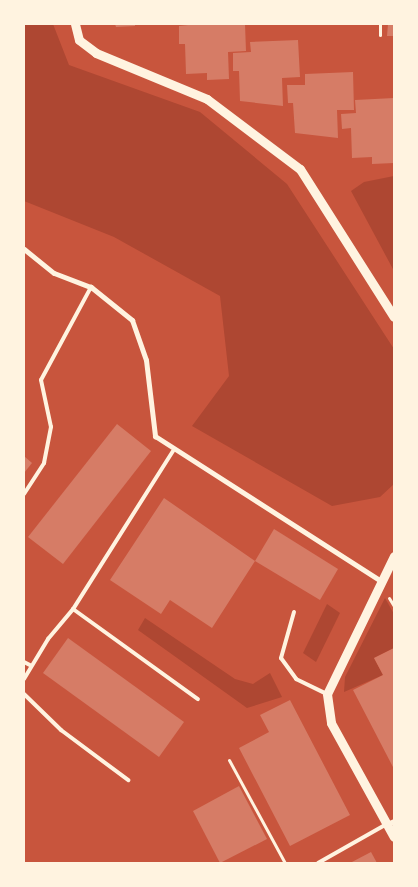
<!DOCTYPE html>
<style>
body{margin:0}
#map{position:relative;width:418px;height:887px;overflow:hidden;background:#c8553d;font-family:"Public Sans",sans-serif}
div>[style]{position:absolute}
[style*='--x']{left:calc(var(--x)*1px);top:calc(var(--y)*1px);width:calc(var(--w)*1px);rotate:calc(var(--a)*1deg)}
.green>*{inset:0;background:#ae4732}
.building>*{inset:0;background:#d67c66}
.path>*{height:3px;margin:-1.5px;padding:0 1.5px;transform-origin:1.5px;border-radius:1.5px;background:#fff3e0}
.service>*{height:4px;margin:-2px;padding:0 2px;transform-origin:2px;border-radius:2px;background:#fff3e0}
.minor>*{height:5px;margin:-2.5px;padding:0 2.5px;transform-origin:2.5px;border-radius:2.5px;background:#fff3e0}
.tertiary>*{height:9px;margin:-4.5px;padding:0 4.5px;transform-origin:4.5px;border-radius:4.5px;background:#fff3e0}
span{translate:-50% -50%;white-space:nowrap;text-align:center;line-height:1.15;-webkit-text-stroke:5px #fff3e0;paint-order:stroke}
.frame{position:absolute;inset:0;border:25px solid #fff3e0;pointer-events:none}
</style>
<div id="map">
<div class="green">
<i style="clip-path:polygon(24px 24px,53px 24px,69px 65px,200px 112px,287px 184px,394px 349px,394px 484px,380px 497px,332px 506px,192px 426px,229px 376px,220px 296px,114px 237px,24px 201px)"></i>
<i style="clip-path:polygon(394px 176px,394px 271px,351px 191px,364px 182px)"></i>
<i style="clip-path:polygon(385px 598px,394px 614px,394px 648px,374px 658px,383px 675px,344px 692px,345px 677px)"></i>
<i style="clip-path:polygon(327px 604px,340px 613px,316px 662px,303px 653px)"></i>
<i style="clip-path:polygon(145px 618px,235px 679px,253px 684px,270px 673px,282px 697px,247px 708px,138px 630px)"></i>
</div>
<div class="building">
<i style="clip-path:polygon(115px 24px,135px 24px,135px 26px,116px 27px)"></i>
<i style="clip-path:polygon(197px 24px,245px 24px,246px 51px,228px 52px,229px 79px,207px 80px,207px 73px,186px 74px,185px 44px,179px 44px,179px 26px)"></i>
<i style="clip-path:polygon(388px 24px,394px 24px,394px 36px,387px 36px)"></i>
<i style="clip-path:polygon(298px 40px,300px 77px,282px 78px,283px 106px,240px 101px,239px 71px,233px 71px,233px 53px,251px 52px,250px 42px)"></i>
<i style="clip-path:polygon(353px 72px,354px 110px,337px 110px,338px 138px,295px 133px,293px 103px,288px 103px,287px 85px,305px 85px,305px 74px)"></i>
<i style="clip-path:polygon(394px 98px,394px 163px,372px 164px,372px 157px,352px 158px,351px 128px,342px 129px,341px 114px,356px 113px,355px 100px)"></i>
<i style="clip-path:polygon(117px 424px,151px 451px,63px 564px,28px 537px)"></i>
<i style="clip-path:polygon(24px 456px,32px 463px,24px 473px)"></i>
<i style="clip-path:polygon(164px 498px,255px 561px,212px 628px,170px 600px,161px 614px,110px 580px)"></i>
<i style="clip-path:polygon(274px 529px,338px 569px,320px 600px,255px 561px)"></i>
<i style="clip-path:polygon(68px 638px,184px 722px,159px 757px,43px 673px)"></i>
<i style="clip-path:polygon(394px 648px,394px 769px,353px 690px,383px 675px,374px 658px)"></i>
<i style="clip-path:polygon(290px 700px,350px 815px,290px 846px,239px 748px,269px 732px,260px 715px)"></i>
<i style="clip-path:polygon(239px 786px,267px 839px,220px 863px,193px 811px)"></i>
<i style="clip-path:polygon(371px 852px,377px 863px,350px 863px)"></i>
</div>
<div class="path">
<i style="--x:380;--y:35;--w:11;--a:-90"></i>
<i style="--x:389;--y:598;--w:9;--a:58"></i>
<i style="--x:229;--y:760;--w:117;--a:61.5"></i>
</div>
<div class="service">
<i style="--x:173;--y:451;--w:187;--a:122.3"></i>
<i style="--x:73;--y:609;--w:154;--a:35.8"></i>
<i style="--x:24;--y:494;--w:37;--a:-57"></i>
<i style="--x:44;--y:463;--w:37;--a:-79"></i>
<i style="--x:51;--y:427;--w:48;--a:-102"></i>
<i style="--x:41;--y:380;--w:106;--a:-61.7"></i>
<i style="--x:294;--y:612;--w:48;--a:105.8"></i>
<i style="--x:281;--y:658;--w:26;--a:54"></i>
<i style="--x:296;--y:679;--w:34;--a:26"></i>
<i style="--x:24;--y:662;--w:7;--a:27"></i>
<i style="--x:24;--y:679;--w:47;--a:-59"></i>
<i style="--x:48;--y:639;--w:39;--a:-50"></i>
<i style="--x:24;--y:694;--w:52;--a:44.2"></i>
<i style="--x:61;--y:730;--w:84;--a:36.7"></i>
<i style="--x:318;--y:863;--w:79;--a:-29.5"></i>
</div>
<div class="minor">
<i style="--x:24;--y:249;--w:38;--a:39"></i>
<i style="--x:54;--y:273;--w:40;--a:21"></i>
<i style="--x:91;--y:287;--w:53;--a:38.8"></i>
<i style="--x:132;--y:320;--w:42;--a:70.7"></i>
<i style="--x:146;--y:360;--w:77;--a:83.2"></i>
<i style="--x:155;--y:436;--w:266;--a:32.7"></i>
<i style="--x:387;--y:824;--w:8;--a:-23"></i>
</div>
<div class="tertiary">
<i style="--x:75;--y:24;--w:16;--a:76"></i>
<i style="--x:79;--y:40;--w:21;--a:37"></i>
<i style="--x:96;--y:53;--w:120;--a:22.5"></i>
<i style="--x:207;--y:99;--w:116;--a:37"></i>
<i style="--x:300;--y:169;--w:175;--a:57.6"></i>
<i style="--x:394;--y:556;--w:153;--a:115.9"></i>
<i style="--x:327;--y:694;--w:29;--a:82"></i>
<i style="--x:331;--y:723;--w:130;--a:61.1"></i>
</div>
<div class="frame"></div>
</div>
